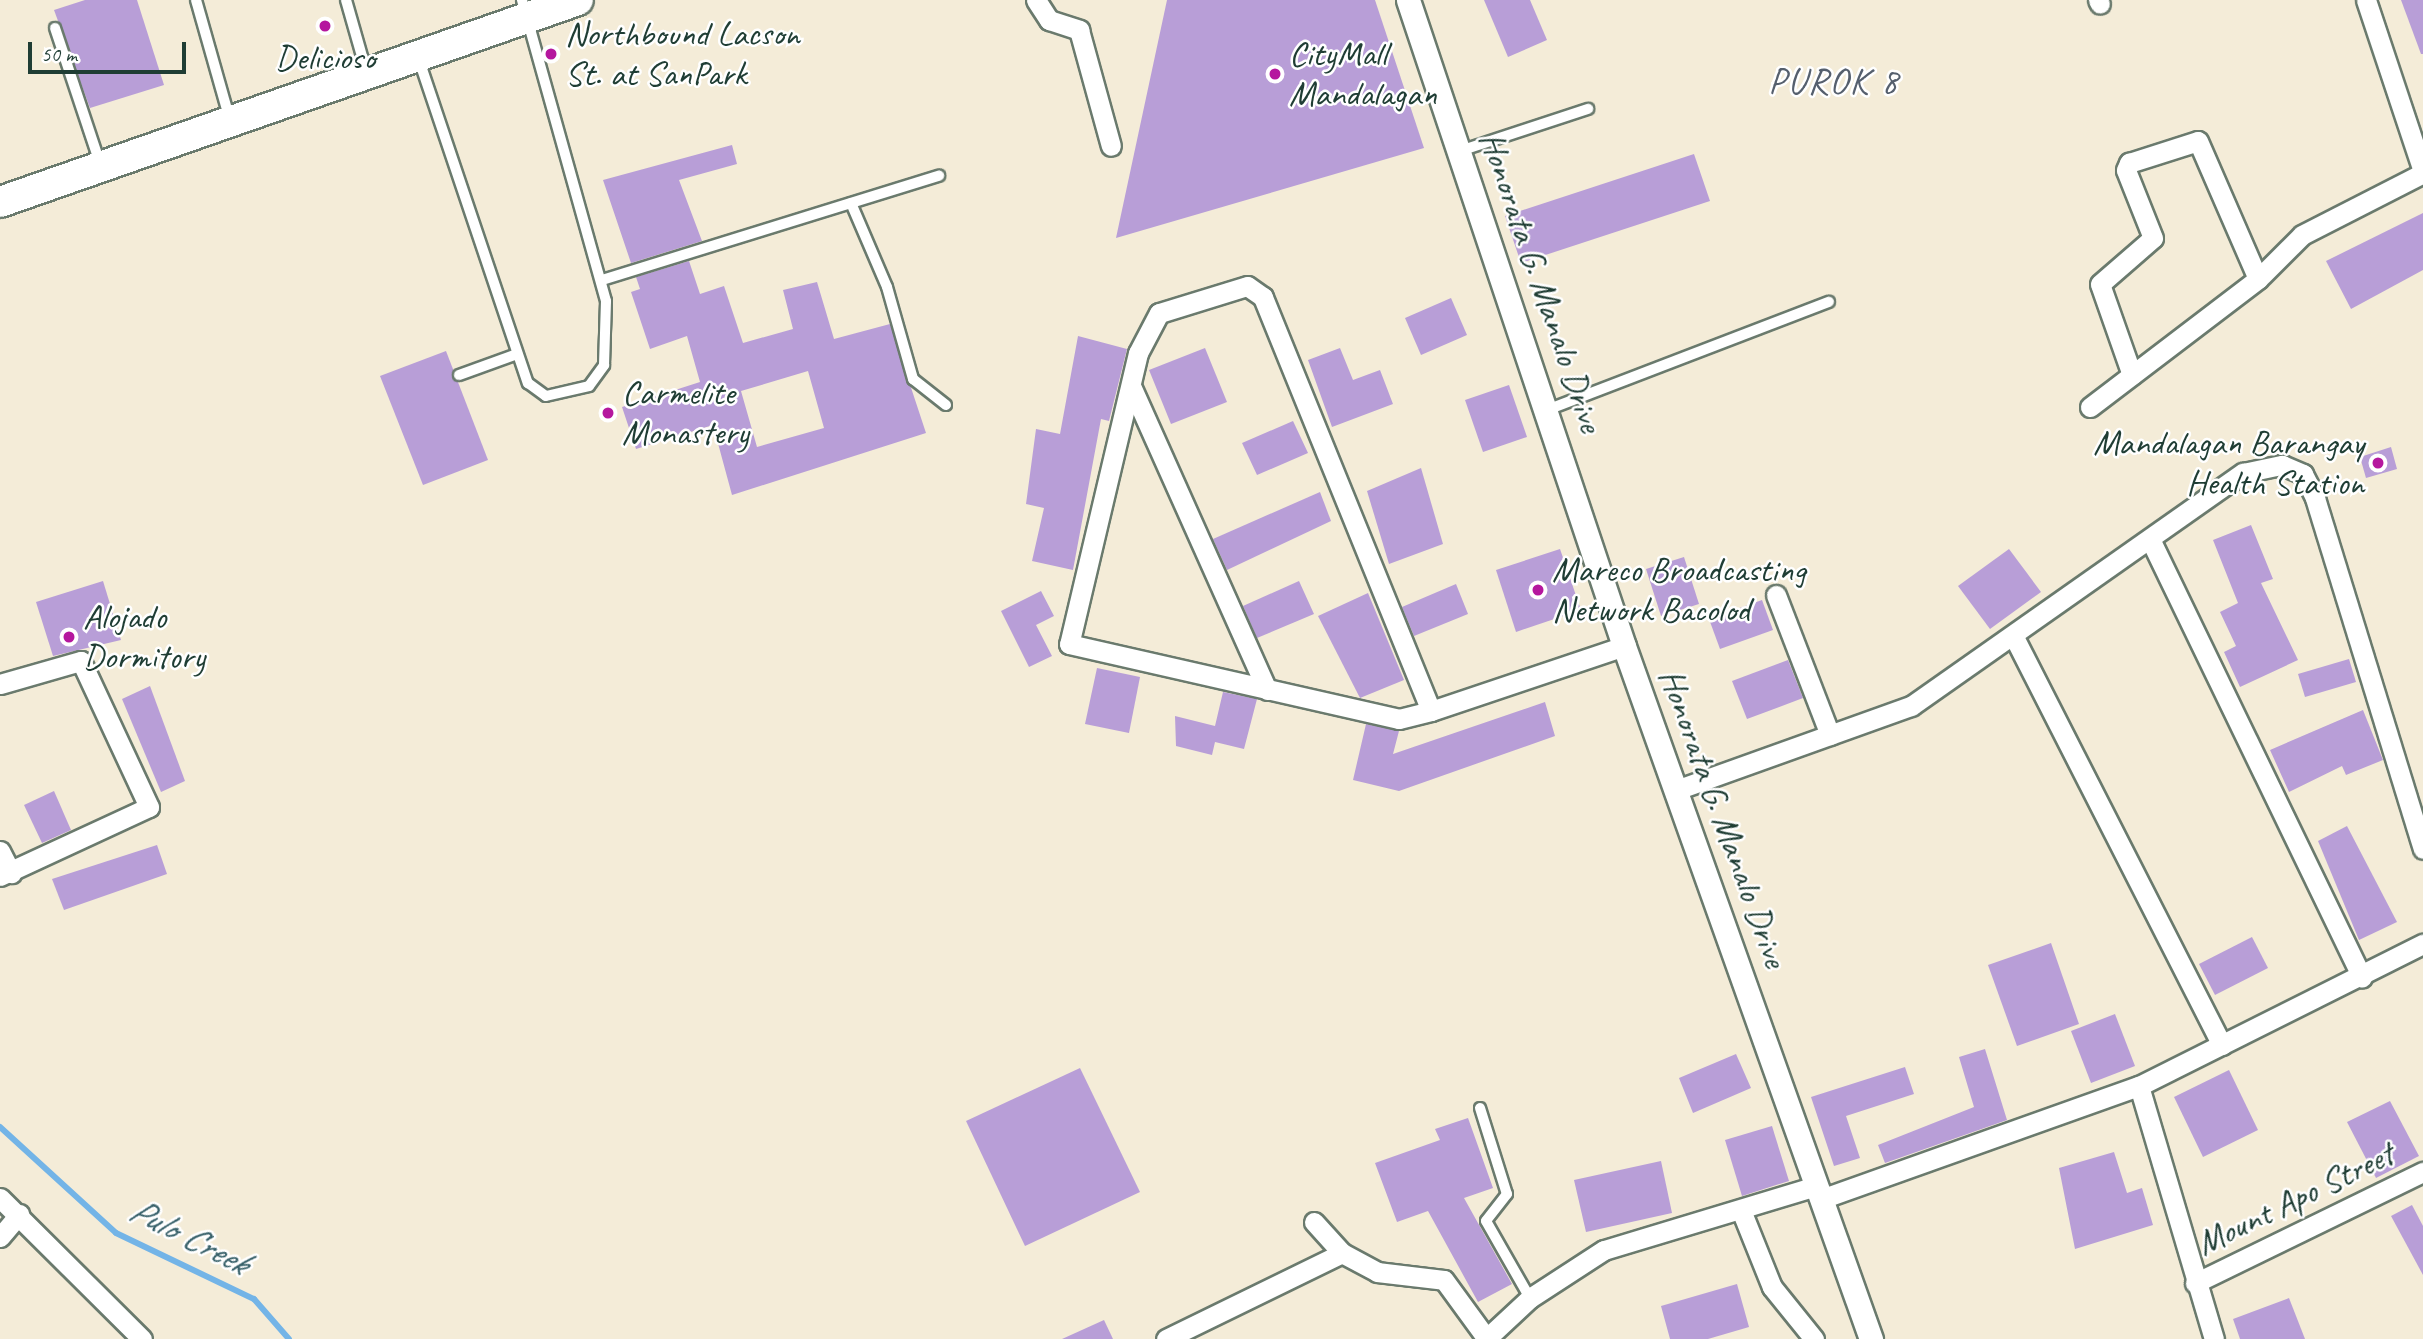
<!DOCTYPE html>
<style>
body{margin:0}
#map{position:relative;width:2423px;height:1339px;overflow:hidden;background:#f4ecd8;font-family:Caveat,sans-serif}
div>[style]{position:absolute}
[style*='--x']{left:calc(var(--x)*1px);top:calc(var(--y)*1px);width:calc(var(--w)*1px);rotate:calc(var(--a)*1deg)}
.stream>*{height:6px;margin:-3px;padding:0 3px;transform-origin:3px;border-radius:3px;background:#73b4e7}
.building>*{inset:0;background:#b89ed7}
.roads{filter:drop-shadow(2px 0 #6a7a6d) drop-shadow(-2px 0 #6a7a6d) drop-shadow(0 2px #6a7a6d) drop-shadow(0 -2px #6a7a6d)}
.service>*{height:10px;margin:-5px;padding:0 5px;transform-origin:5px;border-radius:5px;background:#fff}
.minor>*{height:19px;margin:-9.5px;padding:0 9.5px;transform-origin:9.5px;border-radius:9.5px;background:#fff}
.tertiary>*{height:23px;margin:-11.5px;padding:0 11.5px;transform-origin:11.5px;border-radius:11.5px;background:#fff}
.primary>*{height:30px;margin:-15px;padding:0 15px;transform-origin:15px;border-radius:15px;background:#fff}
.dots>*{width:19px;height:19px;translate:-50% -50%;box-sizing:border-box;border:4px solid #fff;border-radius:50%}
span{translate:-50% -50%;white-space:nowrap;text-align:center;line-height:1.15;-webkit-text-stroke:5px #fff;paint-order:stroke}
.poi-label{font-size:35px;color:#1f3d34}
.left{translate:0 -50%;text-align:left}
.right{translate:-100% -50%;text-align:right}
.street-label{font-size:35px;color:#1f3d34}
.neighbourhood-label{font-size:37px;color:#555f6d;letter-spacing:2px}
.water-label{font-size:37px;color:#38616a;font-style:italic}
.scale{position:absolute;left:28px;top:42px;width:158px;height:32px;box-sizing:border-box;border:4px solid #1f3d34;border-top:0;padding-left:9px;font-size:21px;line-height:24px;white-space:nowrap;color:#1f3d34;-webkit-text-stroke:5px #fff;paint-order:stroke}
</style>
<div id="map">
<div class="stream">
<i style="--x:0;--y:1127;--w:157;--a:42.4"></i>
<i style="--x:116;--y:1233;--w:153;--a:25.6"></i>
<i style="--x:254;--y:1299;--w:53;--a:48.8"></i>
</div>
<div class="building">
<i style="clip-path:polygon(85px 0,137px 0,164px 85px,90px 108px,54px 10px)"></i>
<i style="clip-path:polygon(1167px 0,1375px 0,1424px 148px,1116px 238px)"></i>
<i style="clip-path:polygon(1484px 0,1530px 0,1547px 40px,1508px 57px)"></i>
<i style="clip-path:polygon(2401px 0,2423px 0,2423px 54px,2421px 54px)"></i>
<i style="clip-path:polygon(732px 145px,737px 164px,679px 180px,702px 241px,631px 263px,603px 180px)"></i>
<i style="clip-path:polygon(1694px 154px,1710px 201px,1521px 263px,1505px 216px)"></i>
<i style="clip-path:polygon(2423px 213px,2423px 270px,2351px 309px,2326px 261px)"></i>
<i style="clip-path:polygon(evenodd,689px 261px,700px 294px,724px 286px,743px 343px,793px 329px,783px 290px,817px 282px,834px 339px,890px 324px,926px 433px,732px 495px,713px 425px,636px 449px,622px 407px,700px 382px,687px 336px,650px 349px,631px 292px,640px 289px,636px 277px,689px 261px,808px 371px,824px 428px,757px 447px,741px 391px,808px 371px)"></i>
<i style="clip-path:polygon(1451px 298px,1467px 335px,1421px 355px,1405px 318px)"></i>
<i style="clip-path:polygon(1078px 336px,1127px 349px,1109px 421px,1101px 419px,1073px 570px,1032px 561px,1044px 508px,1026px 504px,1036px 429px,1060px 434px)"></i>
<i style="clip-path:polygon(1205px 348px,1227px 402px,1171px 424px,1149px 370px)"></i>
<i style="clip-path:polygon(1340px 348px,1353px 380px,1380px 370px,1393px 404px,1332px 427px,1308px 360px)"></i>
<i style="clip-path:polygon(446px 351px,488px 460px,423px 485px,380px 376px)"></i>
<i style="clip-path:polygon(1509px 385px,1527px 437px,1483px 452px,1465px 400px)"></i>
<i style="clip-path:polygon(1293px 421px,1308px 453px,1257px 475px,1242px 443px)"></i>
<i style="clip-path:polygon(2391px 447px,2397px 469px,2366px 478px,2360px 457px)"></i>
<i style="clip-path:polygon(1421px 468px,1443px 544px,1389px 564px,1367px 491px)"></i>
<i style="clip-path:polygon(1320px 492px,1331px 521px,1227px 570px,1213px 539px)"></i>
<i style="clip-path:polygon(2251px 525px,2273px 579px,2261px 583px,2298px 660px,2240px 687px,2224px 652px,2236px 646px,2220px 612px,2238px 603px,2213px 540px)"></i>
<i style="clip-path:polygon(1560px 549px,1581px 610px,1516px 632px,1496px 570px)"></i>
<i style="clip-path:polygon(2009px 549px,2041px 592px,1990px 629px,1958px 586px)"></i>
<i style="clip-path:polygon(1684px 557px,1699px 604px,1661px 616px,1646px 569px)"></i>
<i style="clip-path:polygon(103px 581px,121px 640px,53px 656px,36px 602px)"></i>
<i style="clip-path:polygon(1299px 581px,1314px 614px,1257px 638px,1243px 606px)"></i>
<i style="clip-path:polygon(1456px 584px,1468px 614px,1414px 636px,1402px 607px)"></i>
<i style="clip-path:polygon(1041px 591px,1054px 616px,1036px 625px,1052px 656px,1029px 667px,1001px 611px)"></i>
<i style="clip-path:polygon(1368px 593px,1404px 680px,1360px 698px,1318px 616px)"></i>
<i style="clip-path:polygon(1762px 600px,1773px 630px,1720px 649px,1709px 619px)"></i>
<i style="clip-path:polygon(2349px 659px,2356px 682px,2305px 697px,2298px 674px)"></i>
<i style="clip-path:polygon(1788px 660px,1803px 698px,1747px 719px,1732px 681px)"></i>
<i style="clip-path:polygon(1097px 668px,1140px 677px,1129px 733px,1085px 724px)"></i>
<i style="clip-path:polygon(150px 686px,185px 781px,161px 792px,122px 699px)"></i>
<i style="clip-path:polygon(1223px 692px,1257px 699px,1244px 749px,1215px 742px,1212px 755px,1176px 746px,1175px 716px,1215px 726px)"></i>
<i style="clip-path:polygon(1545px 702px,1555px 736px,1399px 791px,1353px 780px,1366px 724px,1399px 731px,1393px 754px)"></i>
<i style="clip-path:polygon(2363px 710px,2383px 760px,2346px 775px,2342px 766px,2289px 792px,2270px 750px)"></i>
<i style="clip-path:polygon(54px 791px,71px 830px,42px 843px,24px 805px)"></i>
<i style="clip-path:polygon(2347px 826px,2397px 922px,2359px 940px,2318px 841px)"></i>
<i style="clip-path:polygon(157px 845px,167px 874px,64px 910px,52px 879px)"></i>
<i style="clip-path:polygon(2252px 937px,2268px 968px,2215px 995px,2199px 964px)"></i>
<i style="clip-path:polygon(2051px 943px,2079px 1024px,2017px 1046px,1988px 965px)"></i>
<i style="clip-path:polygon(2115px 1014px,2135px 1066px,2091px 1083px,2071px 1031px)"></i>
<i style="clip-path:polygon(1985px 1049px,2007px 1120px,1885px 1163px,1878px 1145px,1974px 1107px,1959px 1057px)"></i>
<i style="clip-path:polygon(1736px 1054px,1751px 1088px,1693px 1113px,1679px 1078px)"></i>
<i style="clip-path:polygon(1905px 1067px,1914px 1094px,1846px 1116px,1860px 1158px,1834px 1166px,1811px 1097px)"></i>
<i style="clip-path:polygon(1080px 1068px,1140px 1192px,1025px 1246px,966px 1121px)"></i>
<i style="clip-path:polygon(2229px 1070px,2258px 1130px,2203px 1157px,2174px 1097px)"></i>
<i style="clip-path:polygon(2390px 1101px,2419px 1156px,2376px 1178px,2347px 1122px)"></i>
<i style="clip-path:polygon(1468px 1118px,1493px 1188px,1464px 1198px,1512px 1284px,1478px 1302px,1428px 1211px,1397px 1222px,1375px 1163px,1440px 1140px,1435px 1129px)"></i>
<i style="clip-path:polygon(1772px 1126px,1789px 1181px,1742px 1196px,1725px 1140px)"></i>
<i style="clip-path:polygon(2114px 1152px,2127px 1193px,2142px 1188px,2153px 1225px,2075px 1249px,2059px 1168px)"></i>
<i style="clip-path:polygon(1661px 1161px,1672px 1213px,1586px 1232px,1574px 1180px)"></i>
<i style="clip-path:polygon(2412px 1205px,2423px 1226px,2423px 1275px,2391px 1216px)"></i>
<i style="clip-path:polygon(1737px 1284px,1749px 1327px,1708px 1339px,1670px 1339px,1661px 1306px)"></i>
<i style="clip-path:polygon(2289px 1298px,2305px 1339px,2240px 1339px,2233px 1319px)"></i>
<i style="clip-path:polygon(1104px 1320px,1113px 1339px,1062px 1339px)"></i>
</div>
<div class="roads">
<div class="service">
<i style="--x:196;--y:0;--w:122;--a:74.2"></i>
<i style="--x:346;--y:0;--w:73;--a:74.1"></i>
<i style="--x:55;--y:28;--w:142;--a:71.6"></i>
<i style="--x:419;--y:60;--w:341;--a:71.4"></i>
<i style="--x:528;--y:383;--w:22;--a:36"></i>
<i style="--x:546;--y:396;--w:44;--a:-13.1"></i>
<i style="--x:589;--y:386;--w:26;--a:-54"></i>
<i style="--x:604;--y:365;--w:64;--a:-88.2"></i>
<i style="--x:606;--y:301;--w:313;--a:-105.6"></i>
<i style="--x:1460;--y:151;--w:135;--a:-18.2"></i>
<i style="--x:851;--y:203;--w:91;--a:66.8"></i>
<i style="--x:887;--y:287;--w:96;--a:74.2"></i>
<i style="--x:913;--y:379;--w:42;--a:38.2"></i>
<i style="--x:602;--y:280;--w:353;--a:-17.2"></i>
<i style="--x:459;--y:375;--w:62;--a:-19.9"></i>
<i style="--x:1547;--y:410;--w:302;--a:-21"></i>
<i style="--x:1480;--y:1108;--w:90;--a:72.6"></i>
<i style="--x:1507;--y:1194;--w:34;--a:128"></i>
<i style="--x:1486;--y:1221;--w:89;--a:60.3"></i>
</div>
<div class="minor">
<i style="--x:1036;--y:0;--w:24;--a:57"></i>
<i style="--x:1049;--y:20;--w:32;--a:18"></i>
<i style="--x:1079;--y:30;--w:120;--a:74.6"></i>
<i style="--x:2098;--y:0;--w:4;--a:63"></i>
<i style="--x:2366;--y:0;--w:180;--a:71.6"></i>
<i style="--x:2132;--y:375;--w:96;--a:-109.4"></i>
<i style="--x:2100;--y:284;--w:70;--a:-41"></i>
<i style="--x:2153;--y:238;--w:73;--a:-111.7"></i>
<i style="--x:2126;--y:170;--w:8;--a:-67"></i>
<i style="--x:2129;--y:163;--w:72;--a:-17.7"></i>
<i style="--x:2198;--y:141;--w:150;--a:66.5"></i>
<i style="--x:1131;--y:386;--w:333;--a:65.9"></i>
<i style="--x:2090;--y:407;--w:211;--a:-37.3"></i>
<i style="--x:2258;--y:279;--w:62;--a:-45"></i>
<i style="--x:2302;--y:235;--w:136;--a:-27.1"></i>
<i style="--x:2150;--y:539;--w:487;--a:64.2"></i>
<i style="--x:1776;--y:595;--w:150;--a:68.9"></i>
<i style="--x:2014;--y:637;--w:458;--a:63"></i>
<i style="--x:0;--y:684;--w:84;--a:-15.9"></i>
<i style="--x:81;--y:661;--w:161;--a:65"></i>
<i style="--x:149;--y:807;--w:164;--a:155.2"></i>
<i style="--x:1431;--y:711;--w:447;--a:-112.1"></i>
<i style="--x:1263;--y:297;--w:19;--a:-145"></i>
<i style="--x:1247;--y:286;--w:92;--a:162.9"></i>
<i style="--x:1159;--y:313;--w:45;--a:117.7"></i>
<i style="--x:1138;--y:353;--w:299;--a:103.3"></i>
<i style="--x:1069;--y:644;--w:338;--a:12.8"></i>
<i style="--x:1399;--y:719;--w:33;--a:-14"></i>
<i style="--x:1431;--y:711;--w:204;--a:-18.6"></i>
<i style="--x:1676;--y:790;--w:250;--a:-19.7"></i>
<i style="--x:1911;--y:706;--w:406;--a:-35.1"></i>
<i style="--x:2243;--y:473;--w:40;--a:-12"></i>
<i style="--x:2282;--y:465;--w:23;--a:23"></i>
<i style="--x:2303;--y:474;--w:27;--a:63"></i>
<i style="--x:2315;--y:498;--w:367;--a:72.9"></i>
<i style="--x:0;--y:851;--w:25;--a:63"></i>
<i style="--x:2139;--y:1086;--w:264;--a:73.5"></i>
<i style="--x:0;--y:1198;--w:200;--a:44.8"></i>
<i style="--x:1821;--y:1199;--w:337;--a:-19.6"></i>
<i style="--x:2139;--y:1086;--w:318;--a:-26.6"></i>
<i style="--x:1741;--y:1210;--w:83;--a:68.1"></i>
<i style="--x:1772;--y:1287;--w:67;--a:51.1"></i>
<i style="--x:1314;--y:1222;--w:42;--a:47.9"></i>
<i style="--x:1342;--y:1253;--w:40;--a:28"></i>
<i style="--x:1377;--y:1272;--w:67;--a:6.8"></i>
<i style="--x:1444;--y:1280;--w:73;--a:53.9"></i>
<i style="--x:0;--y:1237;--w:30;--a:-50"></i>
<i style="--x:2195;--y:1283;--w:254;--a:-26"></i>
<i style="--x:1166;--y:1339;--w:196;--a:-26"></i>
<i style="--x:1486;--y:1339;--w:60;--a:-43"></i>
<i style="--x:1530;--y:1298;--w:88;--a:-33"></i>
<i style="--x:1604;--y:1250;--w:221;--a:-16.8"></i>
</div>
<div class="tertiary">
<i style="--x:1408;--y:0;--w:681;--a:71.51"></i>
<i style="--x:1624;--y:646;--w:736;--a:70.38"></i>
</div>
<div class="primary">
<i style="--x:0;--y:202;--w:612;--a:-19.26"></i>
</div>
</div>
<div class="dots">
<i style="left:325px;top:26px;background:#b5179e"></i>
<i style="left:551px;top:54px;background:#b5179e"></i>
<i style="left:1275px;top:74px;background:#b5179e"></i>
<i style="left:608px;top:413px;background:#b5179e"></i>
<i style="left:2378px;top:463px;background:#b5179e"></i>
<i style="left:1538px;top:590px;background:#b5179e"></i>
<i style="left:69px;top:637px;background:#b5179e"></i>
</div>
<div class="poi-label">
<span class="left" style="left:565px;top:54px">Northbound Lacson<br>St. at SanPark</span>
<span class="left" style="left:1289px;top:74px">CityMall<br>Mandalagan</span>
<span style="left:325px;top:58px">Delicioso</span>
<span class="left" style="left:622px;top:413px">Carmelite<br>Monastery</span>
<span class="right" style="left:2364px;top:463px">Mandalagan Barangay<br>Health Station</span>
<span class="left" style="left:1552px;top:590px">Mareco Broadcasting<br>Network Bacolod</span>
<span class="left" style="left:83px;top:637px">Alojado<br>Dormitory</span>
</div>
<div class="street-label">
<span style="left:1541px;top:282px;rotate:71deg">Honorata G. Manalo Drive</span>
<span style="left:1723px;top:818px;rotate:70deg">Honorata G. Manalo Drive</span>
<span style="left:2295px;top:1199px;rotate:-26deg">Mount Apo Street</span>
</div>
<div class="neighbourhood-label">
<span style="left:1834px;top:81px">PUROK 8</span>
</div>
<div class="water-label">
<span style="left:189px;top:1236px;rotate:27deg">Pulo Creek</span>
</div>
<div class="scale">50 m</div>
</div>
